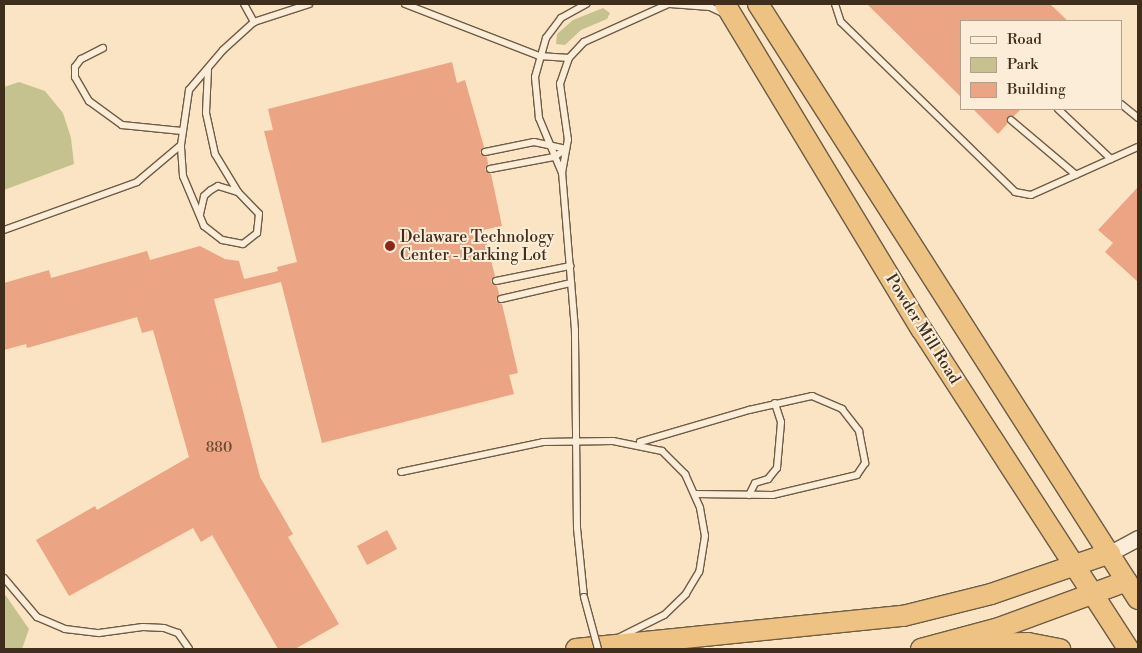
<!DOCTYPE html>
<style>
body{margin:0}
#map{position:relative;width:1142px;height:653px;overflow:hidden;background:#fbe4c4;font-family:"Libre Bodoni",serif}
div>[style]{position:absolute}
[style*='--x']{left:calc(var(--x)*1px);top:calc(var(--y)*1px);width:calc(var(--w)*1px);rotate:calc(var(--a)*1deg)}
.green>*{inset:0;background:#c6c28f}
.building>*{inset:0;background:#eba484}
.roads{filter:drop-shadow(1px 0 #6e5c45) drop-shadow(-1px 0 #6e5c45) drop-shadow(0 1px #6e5c45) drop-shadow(0 -1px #6e5c45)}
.service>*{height:6px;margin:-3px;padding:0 3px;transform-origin:3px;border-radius:3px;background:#fcedd9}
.tertiary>*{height:15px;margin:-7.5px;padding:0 7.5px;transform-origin:7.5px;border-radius:7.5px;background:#fcedd9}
.trunk>*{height:20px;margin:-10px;padding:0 10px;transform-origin:10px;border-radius:10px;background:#eec282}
.bridges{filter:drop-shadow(1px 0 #6e5c45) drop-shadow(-1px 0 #6e5c45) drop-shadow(0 1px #6e5c45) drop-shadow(0 -1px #6e5c45)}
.service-bridge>*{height:6px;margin:-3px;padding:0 3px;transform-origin:3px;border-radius:3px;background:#fcedd9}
.dots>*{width:14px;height:14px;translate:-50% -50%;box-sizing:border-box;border:2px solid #fcedd9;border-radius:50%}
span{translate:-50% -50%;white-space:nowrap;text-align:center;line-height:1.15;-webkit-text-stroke:4px #fcedd9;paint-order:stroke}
.number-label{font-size:14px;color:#6a4c35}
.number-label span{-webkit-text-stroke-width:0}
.poi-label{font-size:16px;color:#3f2e1b}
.left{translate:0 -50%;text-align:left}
.street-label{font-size:16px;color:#3f2e1b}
.frame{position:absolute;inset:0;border:5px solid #3f2e1b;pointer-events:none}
.legend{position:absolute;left:960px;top:20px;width:162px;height:90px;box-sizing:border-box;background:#fcedd9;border:1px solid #b0a18d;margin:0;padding:6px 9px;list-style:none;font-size:15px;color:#3f2e1b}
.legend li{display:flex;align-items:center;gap:10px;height:25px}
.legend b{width:25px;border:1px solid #b0a18d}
</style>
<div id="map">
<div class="green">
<i style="clip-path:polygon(603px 8px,610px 13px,607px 19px,581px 30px,565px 45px,556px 44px,557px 34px,573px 20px)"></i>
<i style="clip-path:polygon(19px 82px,45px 91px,63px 113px,71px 138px,74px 164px,4px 190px,4px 87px)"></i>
<i style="clip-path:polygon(4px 593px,29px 629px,22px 649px,4px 649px)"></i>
</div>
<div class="building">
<i style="clip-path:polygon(867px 4px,1050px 4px,1068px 21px,961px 21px,961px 97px)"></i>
<i style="clip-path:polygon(452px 62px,457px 83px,465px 80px,484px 147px,480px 153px,487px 157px,488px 164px,485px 170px,491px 174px,502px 226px,483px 230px,495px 276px,491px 282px,497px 286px,499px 294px,496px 301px,502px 304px,518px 373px,509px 375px,514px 394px,322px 443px,281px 282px,214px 299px,260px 477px,293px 534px,288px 537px,339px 624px,295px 649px,278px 649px,212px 535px,201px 542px,193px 528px,69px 596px,36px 540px,95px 506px,97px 510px,189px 457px,153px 330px,142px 333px,137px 317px,27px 348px,26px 344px,4px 350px,4px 283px,49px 270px,51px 278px,147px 251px,150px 260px,200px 246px,225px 259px,239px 261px,244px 279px,278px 271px,277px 267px,297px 262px,264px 131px,273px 130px,268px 109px)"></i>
<i style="clip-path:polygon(973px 109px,1021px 109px,1014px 116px,1008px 116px,1007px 124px,998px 134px)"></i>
<i style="clip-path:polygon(1138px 187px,1138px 282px,1105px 252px,1113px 243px,1098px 230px)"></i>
<i style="clip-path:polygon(387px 530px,397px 549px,367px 565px,357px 546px)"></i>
</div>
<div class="roads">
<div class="service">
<i style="--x:244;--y:4;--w:21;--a:61"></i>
<i style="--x:405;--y:4;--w:144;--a:21.2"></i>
<i style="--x:539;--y:56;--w:30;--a:4"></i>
<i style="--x:670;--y:4;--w:40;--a:4.3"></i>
<i style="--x:710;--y:7;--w:17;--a:25"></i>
<i style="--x:835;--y:4;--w:19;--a:72"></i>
<i style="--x:841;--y:22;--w:243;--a:44.3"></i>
<i style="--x:1015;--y:192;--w:16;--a:11"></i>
<i style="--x:1031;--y:195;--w:117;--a:-24.2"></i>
<i style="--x:103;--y:48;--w:25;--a:153"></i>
<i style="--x:81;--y:59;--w:10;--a:127"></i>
<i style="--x:75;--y:67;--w:10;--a:90"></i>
<i style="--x:75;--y:77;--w:28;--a:60"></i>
<i style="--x:89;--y:101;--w:41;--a:36"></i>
<i style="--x:122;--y:125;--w:60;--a:5.7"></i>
<i style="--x:208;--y:70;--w:43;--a:92.7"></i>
<i style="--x:206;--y:113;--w:42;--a:77.6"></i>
<i style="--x:215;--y:154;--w:44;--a:58.8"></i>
<i style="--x:238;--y:192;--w:30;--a:46"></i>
<i style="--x:259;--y:214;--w:19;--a:96"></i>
<i style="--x:257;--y:233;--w:18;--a:142"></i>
<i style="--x:243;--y:244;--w:21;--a:-169"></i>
<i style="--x:222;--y:240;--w:23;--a:-142"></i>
<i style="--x:204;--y:226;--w:54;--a:-112.8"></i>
<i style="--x:183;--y:176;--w:31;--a:-94"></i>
<i style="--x:181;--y:145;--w:56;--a:-81.7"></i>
<i style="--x:189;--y:90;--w:52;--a:-49.6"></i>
<i style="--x:223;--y:50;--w:42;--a:-42.1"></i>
<i style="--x:254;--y:22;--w:58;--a:-18.1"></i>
<i style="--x:1121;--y:104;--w:22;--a:39"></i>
<i style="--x:1058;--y:109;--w:73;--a:43.3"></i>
<i style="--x:1011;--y:120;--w:85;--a:40.2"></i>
<i style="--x:485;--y:152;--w:50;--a:-11.5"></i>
<i style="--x:534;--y:142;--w:33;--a:12"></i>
<i style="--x:490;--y:169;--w:65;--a:-10.6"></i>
<i style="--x:554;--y:157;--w:14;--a:-34"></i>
<i style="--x:562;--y:173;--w:60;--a:-112.7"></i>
<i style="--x:539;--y:118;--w:41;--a:-95.6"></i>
<i style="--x:535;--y:77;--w:41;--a:-74.2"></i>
<i style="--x:546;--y:38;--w:25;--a:-53"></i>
<i style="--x:561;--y:18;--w:29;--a:-29"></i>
<i style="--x:200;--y:214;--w:18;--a:-77"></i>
<i style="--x:204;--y:196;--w:9;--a:-41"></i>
<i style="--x:211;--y:190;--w:8;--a:-30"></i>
<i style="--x:218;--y:186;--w:21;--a:17"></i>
<i style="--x:4;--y:230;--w:141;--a:-19.8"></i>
<i style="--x:137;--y:182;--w:57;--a:-40.1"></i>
<i style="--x:496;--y:281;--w:76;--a:-11.5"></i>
<i style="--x:501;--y:299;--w:72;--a:-12.9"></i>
<i style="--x:640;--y:442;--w:114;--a:-16.4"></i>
<i style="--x:749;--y:410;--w:65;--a:-12.5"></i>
<i style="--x:812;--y:396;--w:33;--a:23"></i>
<i style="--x:842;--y:409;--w:28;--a:52"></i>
<i style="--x:859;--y:431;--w:33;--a:79"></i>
<i style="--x:865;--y:463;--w:14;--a:124"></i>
<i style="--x:857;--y:475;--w:86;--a:166.6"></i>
<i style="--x:773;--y:495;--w:78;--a:-179.3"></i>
<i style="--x:401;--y:472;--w:145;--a:-11.9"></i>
<i style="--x:543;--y:442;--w:70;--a:-0.8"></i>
<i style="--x:613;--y:441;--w:50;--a:11.5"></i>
<i style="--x:662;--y:451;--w:33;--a:45"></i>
<i style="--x:685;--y:474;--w:37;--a:66"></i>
<i style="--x:700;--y:508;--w:28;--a:80"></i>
<i style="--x:705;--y:536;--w:36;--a:99"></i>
<i style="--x:699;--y:572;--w:26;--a:121"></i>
<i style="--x:686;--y:594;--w:30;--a:136"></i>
<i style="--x:664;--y:615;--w:49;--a:153.4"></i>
<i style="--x:749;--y:495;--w:13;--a:-63"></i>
<i style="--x:755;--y:483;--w:14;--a:-17"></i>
<i style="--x:768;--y:479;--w:14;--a:-51"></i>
<i style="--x:777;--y:468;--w:46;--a:-85"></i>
<i style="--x:781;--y:422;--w:20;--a:-108"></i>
<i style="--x:4;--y:578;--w:51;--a:49.8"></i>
<i style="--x:37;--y:617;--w:30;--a:23"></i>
<i style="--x:65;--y:629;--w:34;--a:7"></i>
<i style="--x:99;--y:633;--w:44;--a:-7.8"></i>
<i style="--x:143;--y:627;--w:21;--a:3"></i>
<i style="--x:164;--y:628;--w:15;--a:20"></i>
<i style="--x:178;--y:633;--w:19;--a:55"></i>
<i style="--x:584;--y:597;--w:69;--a:-95.8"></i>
<i style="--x:577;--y:528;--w:198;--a:-90.6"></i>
<i style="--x:575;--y:330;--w:158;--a:-94.7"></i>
<i style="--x:562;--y:173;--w:34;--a:-80"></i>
<i style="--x:568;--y:140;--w:57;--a:-98.1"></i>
<i style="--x:560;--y:84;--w:28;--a:-71"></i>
<i style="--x:569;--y:58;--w:22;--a:-47"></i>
<i style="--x:584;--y:42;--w:92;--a:-24.3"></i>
</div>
<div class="tertiary">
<i style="--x:1110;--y:553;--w:32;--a:-28"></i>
</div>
<div class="trunk">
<i style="--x:725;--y:4;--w:381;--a:58.9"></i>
<i style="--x:922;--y:330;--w:380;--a:57.1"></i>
<i style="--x:758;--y:4;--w:706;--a:57.44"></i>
<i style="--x:973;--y:644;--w:55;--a:-1"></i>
<i style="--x:1028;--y:643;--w:33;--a:11"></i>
<i style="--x:576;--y:649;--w:329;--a:-5.8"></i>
<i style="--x:903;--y:616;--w:91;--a:-14"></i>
<i style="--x:991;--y:594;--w:126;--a:-19"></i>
<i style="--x:921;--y:649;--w:81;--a:-15.1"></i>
<i style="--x:999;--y:628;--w:136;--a:-20.2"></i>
</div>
</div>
<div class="bridges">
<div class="service-bridge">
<i style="--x:584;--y:597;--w:54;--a:74.9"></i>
</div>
</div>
<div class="dots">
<i style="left:390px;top:246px;background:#8f2418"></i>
</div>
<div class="number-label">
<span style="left:219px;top:448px">880</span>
</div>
<div class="poi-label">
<span class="left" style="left:400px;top:246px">Delaware Technology<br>Center - Parking Lot</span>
</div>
<div class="street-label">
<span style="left:923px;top:329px;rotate:58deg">Powder Mill Road</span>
</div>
<div class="frame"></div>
<ul class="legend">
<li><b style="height:6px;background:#fcedd9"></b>Road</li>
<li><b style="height:14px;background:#c6c28f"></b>Park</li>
<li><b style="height:14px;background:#eba484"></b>Building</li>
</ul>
</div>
